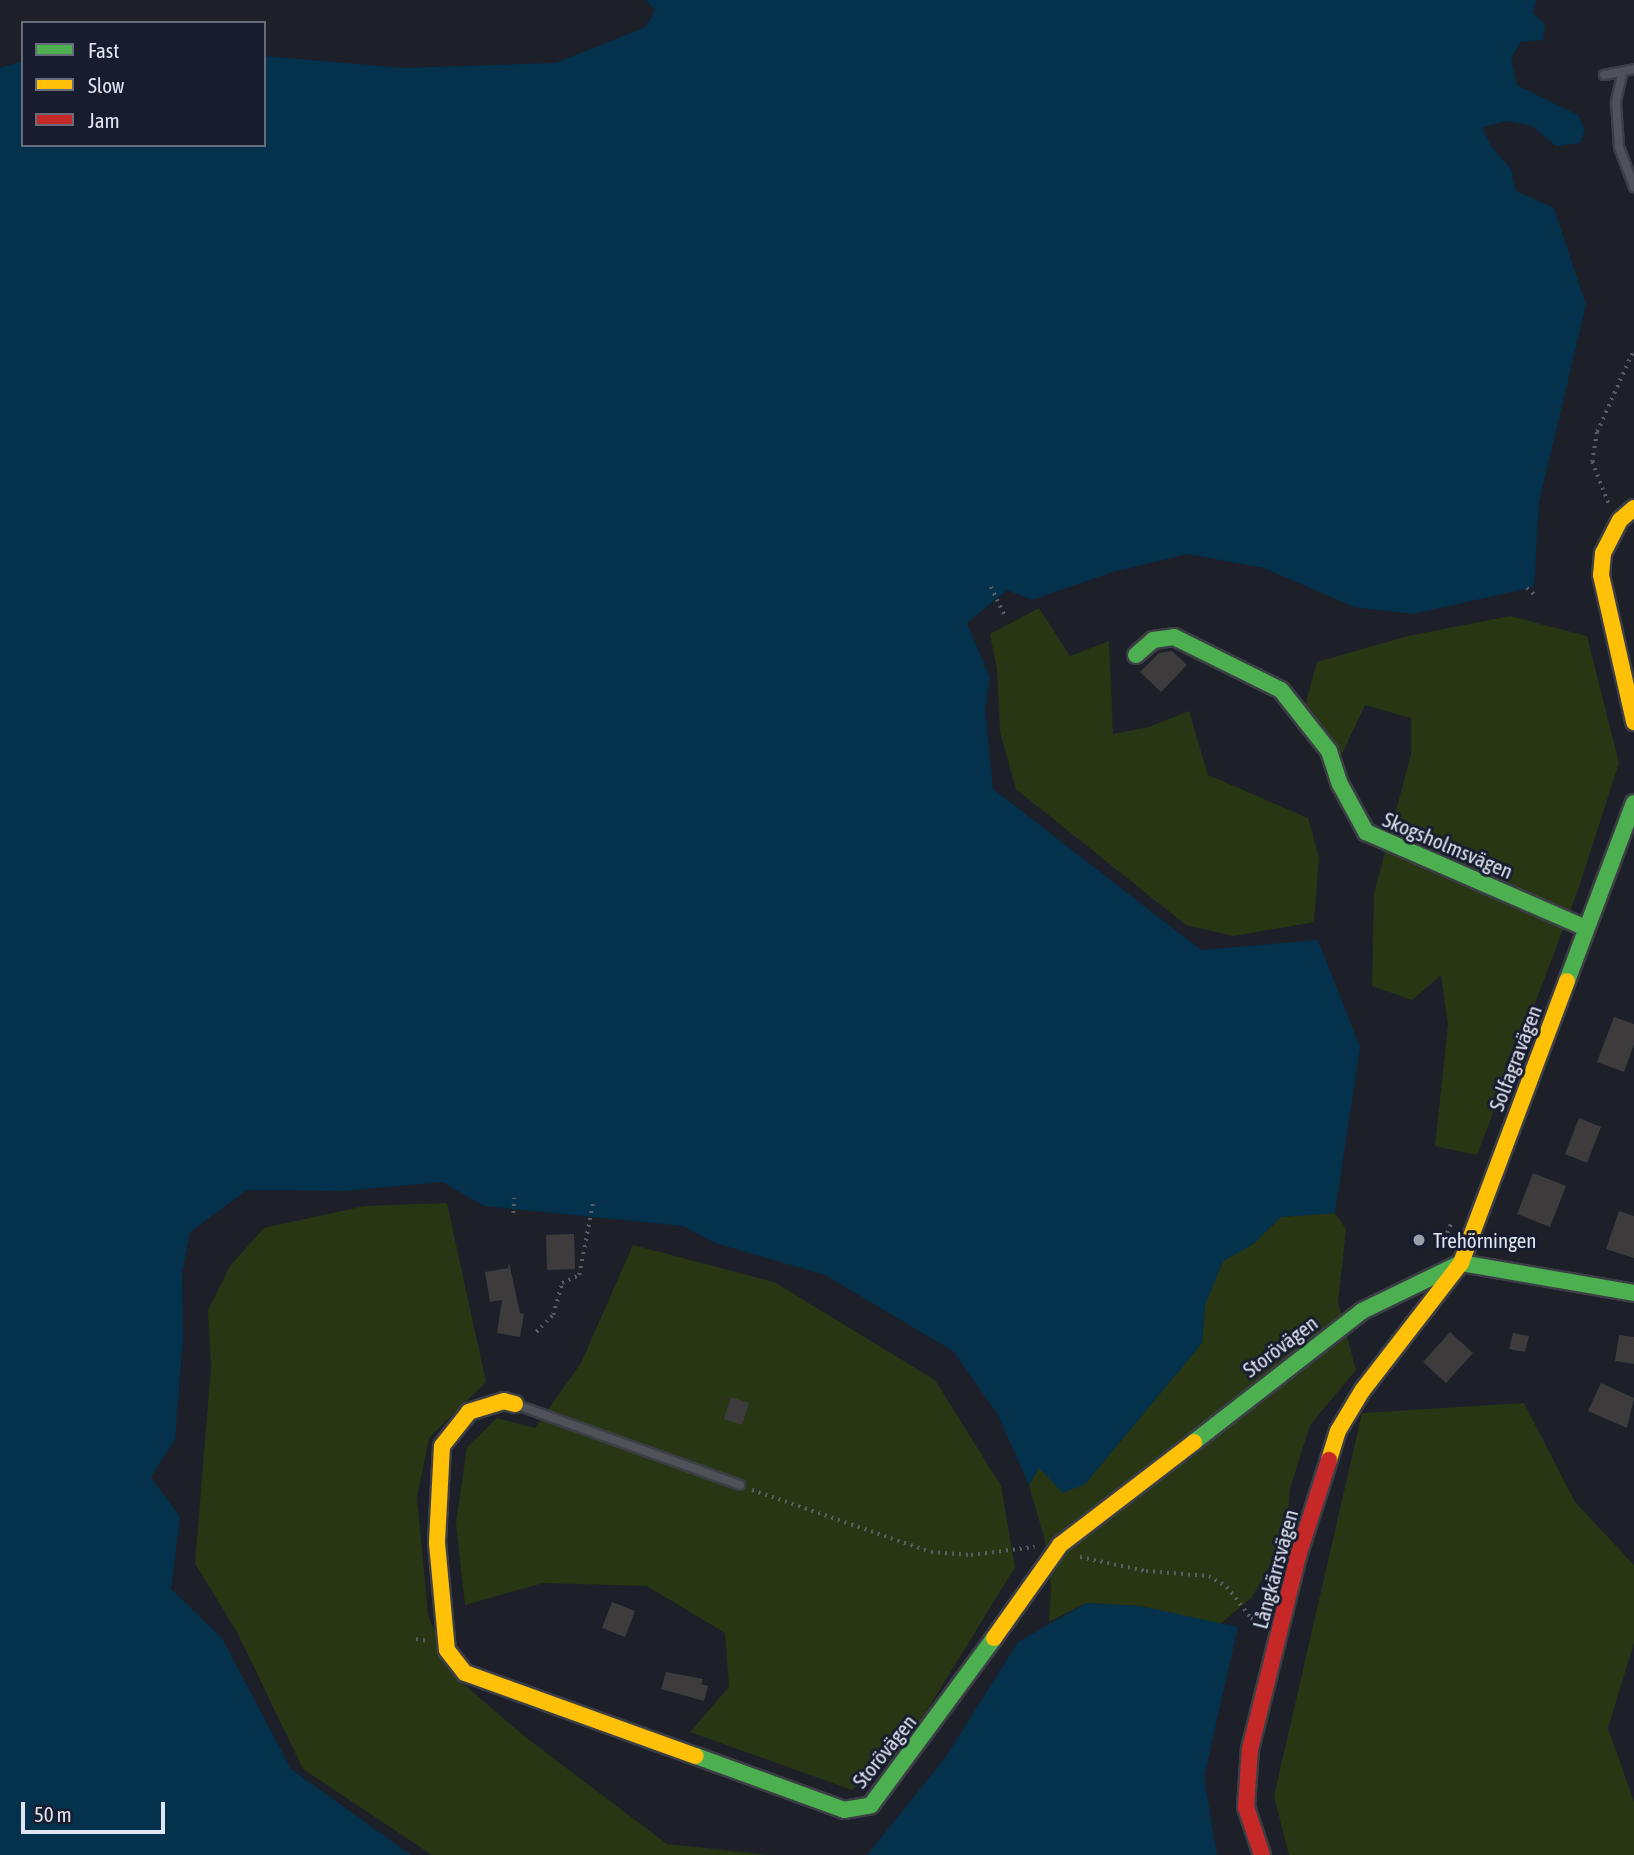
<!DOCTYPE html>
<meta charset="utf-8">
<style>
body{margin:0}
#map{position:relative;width:1634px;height:1855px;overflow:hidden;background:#1d2029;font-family:"Asap Condensed",sans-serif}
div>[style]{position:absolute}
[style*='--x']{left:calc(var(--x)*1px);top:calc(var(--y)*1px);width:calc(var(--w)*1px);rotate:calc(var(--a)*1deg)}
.green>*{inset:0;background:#283614}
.water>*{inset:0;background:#04314b}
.building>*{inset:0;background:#3e3b3d}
.path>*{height:3.5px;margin-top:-1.75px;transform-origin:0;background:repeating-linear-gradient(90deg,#5b5d64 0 2px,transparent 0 7px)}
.roads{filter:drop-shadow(2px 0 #3c3e46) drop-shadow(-2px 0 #3c3e46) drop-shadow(0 2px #3c3e46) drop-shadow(0 -2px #3c3e46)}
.lane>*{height:8px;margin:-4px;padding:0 4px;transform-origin:4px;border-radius:4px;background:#4f5259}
.fast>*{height:16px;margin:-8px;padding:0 8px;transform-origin:8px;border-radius:8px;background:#4caf50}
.slow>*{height:16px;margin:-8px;padding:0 8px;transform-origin:8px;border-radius:8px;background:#ffc107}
.jam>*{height:16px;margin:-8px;padding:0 8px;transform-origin:8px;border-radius:8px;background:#c62828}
.dots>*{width:19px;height:19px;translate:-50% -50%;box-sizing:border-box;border:4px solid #171c2f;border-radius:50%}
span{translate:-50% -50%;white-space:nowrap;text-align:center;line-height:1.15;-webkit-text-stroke:6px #171c2f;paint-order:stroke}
.street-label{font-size:21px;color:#e0e4f1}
.poi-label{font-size:21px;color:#e0e4f1}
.left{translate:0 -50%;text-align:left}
.legend{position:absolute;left:21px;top:21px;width:245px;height:126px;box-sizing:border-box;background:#171c2f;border:2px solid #676c7d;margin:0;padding:9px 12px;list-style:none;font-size:21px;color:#e0e4f1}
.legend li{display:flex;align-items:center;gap:14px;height:35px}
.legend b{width:35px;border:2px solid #676c7d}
.scale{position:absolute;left:21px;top:1802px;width:144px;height:32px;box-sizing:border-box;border:4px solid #e0e4f1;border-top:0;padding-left:9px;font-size:21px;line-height:24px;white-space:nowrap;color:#e0e4f1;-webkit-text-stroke:5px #171c2f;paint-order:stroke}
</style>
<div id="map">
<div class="green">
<i style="clip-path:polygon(1039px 608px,1070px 656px,1109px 641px,1113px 734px,1149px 727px,1189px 711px,1208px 775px,1308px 818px,1319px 857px,1314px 922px,1234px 936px,1186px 925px,1016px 789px,1000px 732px,997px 669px,990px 634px)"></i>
<i style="clip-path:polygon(1510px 616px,1587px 636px,1619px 763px,1577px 893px,1477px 1155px,1435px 1146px,1448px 1025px,1441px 975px,1412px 1000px,1372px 986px,1374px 893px,1411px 754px,1411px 718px,1365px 705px,1341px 756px,1304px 709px,1317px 662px,1408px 636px)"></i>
<i style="clip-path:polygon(447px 1203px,486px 1382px,429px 1438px,417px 1497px,428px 1615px,452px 1674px,524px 1736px,667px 1844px,769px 1855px,432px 1855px,303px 1769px,238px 1634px,195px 1563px,211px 1368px,208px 1310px,230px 1266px,264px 1228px,365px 1206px)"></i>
<i style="clip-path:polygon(1335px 1213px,1346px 1229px,1338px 1302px,1356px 1370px,1310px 1425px,1290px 1489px,1286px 1539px,1252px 1597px,1218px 1626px,1140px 1606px,1086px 1603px,1049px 1622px,1051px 1586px,1044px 1537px,1029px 1485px,1039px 1467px,1085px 1484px,1202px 1343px,1205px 1305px,1223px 1261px,1253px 1244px,1281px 1217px)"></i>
<i style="clip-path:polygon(633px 1245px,774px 1282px,935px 1380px,1001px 1486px,1015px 1567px,902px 1751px,852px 1790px,690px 1732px,729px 1687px,725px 1633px,647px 1586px,543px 1583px,465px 1605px,456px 1523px,467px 1447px,497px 1418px,535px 1428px,581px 1363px)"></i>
<i style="clip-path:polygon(1524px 1403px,1575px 1502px,1634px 1565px,1634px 1643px,1608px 1728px,1634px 1802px,1634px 1855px,1289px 1855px,1274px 1796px,1362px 1413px)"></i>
</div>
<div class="water">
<i style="clip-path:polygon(646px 0,1536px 0,1533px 13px,1545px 24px,1543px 40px,1521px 42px,1511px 58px,1517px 85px,1578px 115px,1585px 130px,1580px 143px,1556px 146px,1532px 126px,1507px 121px,1482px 127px,1491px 146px,1511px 169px,1516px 191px,1554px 208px,1586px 305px,1539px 502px,1534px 587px,1413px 614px,1354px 607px,1264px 568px,1188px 554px,1113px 572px,1032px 600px,1007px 590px,967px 623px,990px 678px,985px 708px,993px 789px,1201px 950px,1318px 940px,1360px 1047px,1335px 1213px,1281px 1217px,1253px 1244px,1223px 1261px,1205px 1305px,1202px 1343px,1085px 1484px,1063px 1493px,1039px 1468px,1029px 1485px,998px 1415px,953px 1351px,825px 1275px,715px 1243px,683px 1226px,484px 1206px,442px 1182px,344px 1191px,247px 1190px,190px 1232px,182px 1272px,183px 1339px,175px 1439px,151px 1477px,180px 1517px,171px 1589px,222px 1638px,291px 1769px,411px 1855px,0 1855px,0 68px,23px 61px,23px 145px,264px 145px,264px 56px,403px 68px,555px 63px,646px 27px,655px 10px)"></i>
<i style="clip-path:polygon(1086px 1603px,1140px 1606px,1238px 1627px,1204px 1777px,1217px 1855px,867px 1855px,945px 1758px,1018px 1642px)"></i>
</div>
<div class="building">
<i style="clip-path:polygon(1172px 651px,1187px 665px,1161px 692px,1140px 672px,1159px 653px)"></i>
<i style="clip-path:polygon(1614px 1017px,1634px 1024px,1634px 1044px,1624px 1072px,1597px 1062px)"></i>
<i style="clip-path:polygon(1579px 1118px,1601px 1127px,1587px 1163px,1565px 1154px)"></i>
<i style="clip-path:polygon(1533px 1173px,1566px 1186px,1550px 1227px,1517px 1214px)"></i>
<i style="clip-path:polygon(1619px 1211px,1634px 1216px,1634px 1258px,1606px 1249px)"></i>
<i style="clip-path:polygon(574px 1234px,575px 1269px,547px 1270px,546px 1235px)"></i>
<i style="clip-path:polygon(509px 1262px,520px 1313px,524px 1314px,520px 1337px,497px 1333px,502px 1300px,490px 1302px,485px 1272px,508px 1268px)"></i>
<i style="clip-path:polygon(1450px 1332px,1473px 1353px,1446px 1383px,1423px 1362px)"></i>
<i style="clip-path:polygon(1513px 1333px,1529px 1336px,1525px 1352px,1509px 1349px)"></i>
<i style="clip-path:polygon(1619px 1335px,1634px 1337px,1634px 1364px,1615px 1361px)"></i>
<i style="clip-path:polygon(1601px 1383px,1634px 1398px,1627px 1428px,1588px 1411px)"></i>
<i style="clip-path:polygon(731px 1397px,749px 1403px,742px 1425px,724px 1419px)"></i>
<i style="clip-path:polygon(612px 1602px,635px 1611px,625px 1637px,602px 1628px)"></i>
<i style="clip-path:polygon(666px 1672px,703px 1679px,701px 1684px,708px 1686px,704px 1701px,661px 1689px)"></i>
</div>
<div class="path">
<i style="--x:1608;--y:503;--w:44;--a:-111.3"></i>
<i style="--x:1592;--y:462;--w:30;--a:-81"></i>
<i style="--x:1597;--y:432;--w:91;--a:-66"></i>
<i style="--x:991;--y:587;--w:30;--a:64"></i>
<i style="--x:1527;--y:588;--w:13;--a:42"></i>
<i style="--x:513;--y:1213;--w:15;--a:-86"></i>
<i style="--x:1447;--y:1233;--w:13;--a:-67"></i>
<i style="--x:536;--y:1332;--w:24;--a:-45"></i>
<i style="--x:553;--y:1315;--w:33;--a:-74"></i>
<i style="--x:562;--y:1283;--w:19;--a:-25"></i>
<i style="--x:579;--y:1275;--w:74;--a:-79.1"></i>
<i style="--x:752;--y:1490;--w:189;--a:19.1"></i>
<i style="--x:931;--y:1552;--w:40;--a:4.3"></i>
<i style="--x:971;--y:1555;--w:64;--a:-7.2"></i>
<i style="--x:1080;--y:1557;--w:67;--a:12"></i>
<i style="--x:1146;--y:1571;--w:63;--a:4.5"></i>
<i style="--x:1209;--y:1576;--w:21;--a:31"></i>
<i style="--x:1227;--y:1587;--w:39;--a:52"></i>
<i style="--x:1251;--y:1618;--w:10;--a:29"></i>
<i style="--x:416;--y:1639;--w:12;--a:9"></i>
</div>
<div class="roads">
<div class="lane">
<i style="--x:1604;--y:75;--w:31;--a:-11"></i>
<i style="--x:1622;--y:75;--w:28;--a:103"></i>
<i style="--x:1616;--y:102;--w:45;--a:86.2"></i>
<i style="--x:1619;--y:147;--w:43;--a:69.4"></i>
<i style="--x:517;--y:1405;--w:237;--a:19.7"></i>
</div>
<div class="fast">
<i style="--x:1136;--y:655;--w:23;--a:-41"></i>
<i style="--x:1153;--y:640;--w:21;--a:-8"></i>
<i style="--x:1174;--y:637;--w:119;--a:26.4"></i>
<i style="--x:1281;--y:690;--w:78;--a:51.8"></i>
<i style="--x:1329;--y:751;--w:35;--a:72"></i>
<i style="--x:1340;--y:784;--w:55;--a:61.6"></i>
<i style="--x:1366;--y:832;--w:240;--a:23.6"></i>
<i style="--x:1567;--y:981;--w:190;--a:-69.4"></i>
<i style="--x:1461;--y:1263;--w:176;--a:9.8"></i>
<i style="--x:1194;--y:1442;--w:213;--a:-37.9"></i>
<i style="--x:1362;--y:1311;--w:110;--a:-25.9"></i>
<i style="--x:696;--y:1756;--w:158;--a:20"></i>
<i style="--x:844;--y:1810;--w:27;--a:-10"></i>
<i style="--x:871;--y:1805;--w:207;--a:-53.6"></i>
</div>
<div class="slow">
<i style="--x:1634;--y:508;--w:18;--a:139"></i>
<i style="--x:1620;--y:520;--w:37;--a:117"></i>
<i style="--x:1603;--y:553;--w:22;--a:95"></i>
<i style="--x:1601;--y:575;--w:151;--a:77.3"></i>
<i style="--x:515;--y:1404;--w:11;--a:-165"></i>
<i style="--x:504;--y:1401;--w:37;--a:163"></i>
<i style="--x:469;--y:1412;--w:43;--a:128.5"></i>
<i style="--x:442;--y:1446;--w:97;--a:93"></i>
<i style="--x:437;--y:1543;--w:107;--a:84.7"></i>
<i style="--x:447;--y:1650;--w:29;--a:52"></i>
<i style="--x:465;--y:1673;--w:245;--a:19.8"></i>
<i style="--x:1329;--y:1460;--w:30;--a:-73"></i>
<i style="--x:1338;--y:1431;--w:47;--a:-59"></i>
<i style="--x:1362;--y:1391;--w:162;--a:-52.3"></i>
<i style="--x:1461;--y:1263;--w:301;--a:-69.4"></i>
<i style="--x:994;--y:1638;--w:114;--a:-54.6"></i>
<i style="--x:1060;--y:1545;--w:169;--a:-37.5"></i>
</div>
<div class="jam">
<i style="--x:1262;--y:1855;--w:51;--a:-108.4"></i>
<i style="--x:1246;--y:1807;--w:58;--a:-86.1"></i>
<i style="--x:1250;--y:1749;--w:199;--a:-76"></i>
<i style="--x:1298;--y:1556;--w:101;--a:-72.1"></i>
</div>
</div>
<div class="dots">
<i style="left:1419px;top:1240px;background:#9c9fab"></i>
</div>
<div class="street-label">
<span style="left:1448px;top:845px;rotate:23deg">Skogsholmsvägen</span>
<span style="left:1515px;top:1058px;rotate:-69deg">Solfagravägen</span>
<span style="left:1280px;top:1346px;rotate:-37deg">Storövägen</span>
<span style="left:1275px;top:1569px;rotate:-75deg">Långkärrsvägen</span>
<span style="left:884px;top:1751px;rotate:-51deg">Storövägen</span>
</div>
<div class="poi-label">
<span class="left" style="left:1433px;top:1240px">Trehörningen</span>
</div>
<ul class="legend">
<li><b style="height:9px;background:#4caf50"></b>Fast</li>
<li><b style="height:9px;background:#ffc107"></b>Slow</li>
<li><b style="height:9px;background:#c62828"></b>Jam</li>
</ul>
<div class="scale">50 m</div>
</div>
